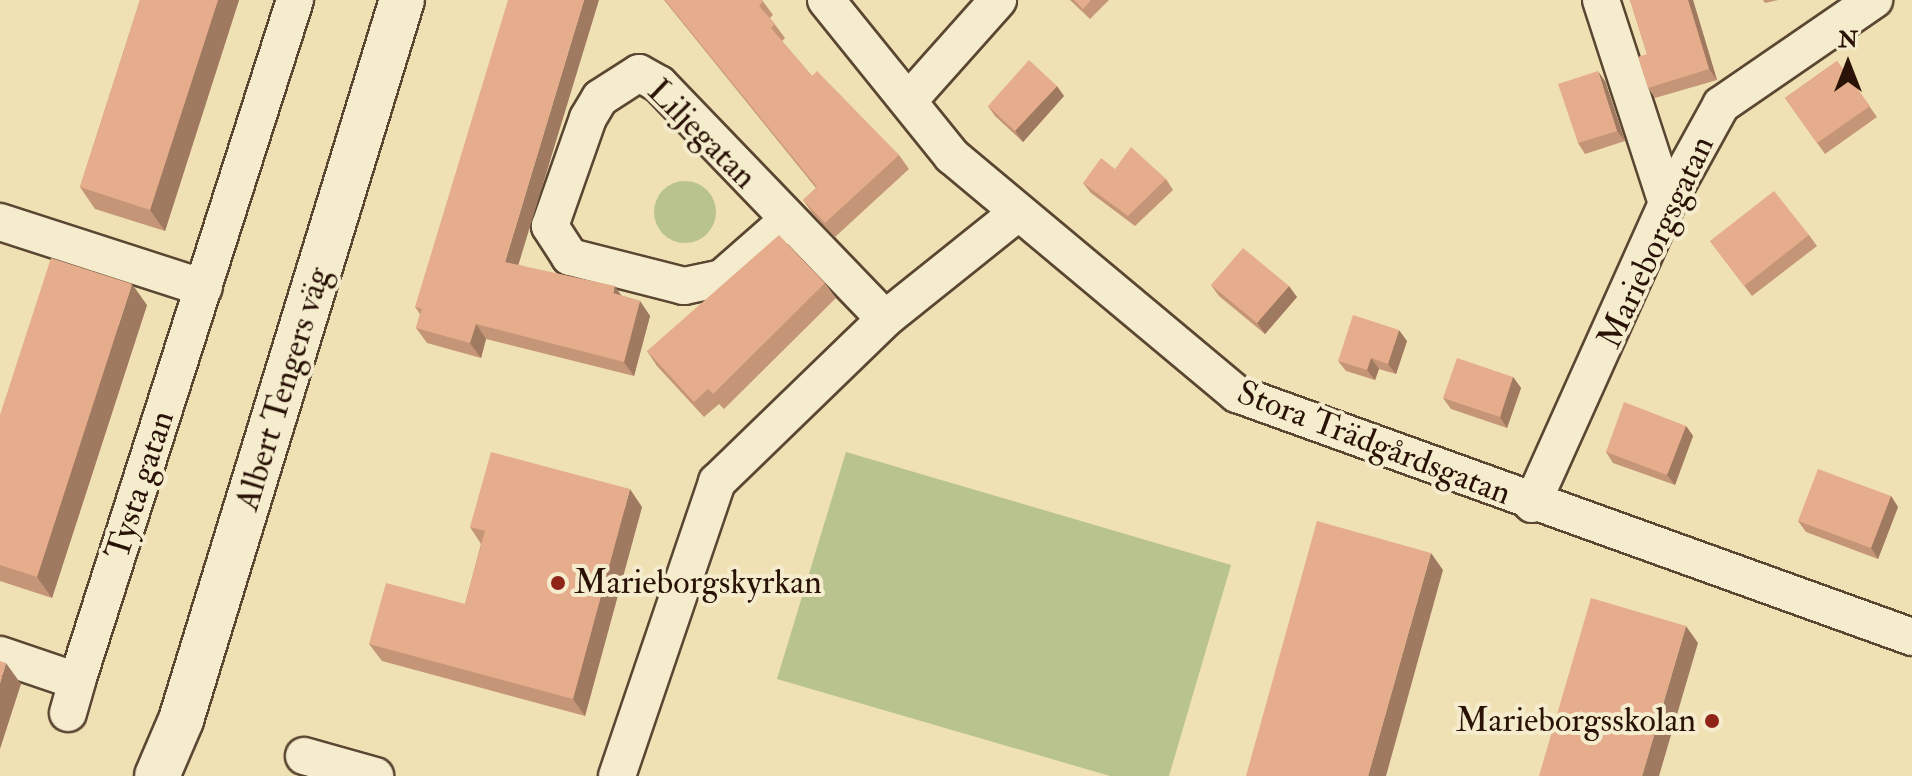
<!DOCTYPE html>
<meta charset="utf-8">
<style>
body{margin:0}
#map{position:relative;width:1912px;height:776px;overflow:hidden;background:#efe1b4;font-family:"IM FELL Double Pica",serif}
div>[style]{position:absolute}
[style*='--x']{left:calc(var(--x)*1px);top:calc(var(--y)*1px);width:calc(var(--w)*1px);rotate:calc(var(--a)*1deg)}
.green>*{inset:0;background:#b9c38d}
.round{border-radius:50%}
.roads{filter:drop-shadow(2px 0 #5b4632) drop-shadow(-2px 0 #5b4632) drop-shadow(0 2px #5b4632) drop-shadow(0 -2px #5b4632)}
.street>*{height:36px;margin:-18px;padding:0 18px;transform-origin:18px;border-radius:18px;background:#f5ecce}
.secondary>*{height:44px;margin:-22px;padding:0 22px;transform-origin:22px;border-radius:22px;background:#f5ecce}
.wall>*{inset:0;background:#c59578}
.shaded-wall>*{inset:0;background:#a07961}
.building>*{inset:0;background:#e5ad8b}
.dots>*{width:22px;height:22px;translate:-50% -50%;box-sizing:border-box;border:4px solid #f5ecce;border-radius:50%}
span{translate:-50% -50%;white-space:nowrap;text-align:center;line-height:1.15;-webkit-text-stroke:8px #f5ecce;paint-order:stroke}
.street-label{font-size:34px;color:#2a1306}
.poi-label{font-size:34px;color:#2a1306}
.left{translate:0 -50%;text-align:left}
.right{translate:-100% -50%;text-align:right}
.north{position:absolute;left:1808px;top:24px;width:80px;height:80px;-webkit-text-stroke:6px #f5ecce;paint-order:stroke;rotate:0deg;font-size:22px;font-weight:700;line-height:32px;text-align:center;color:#2a1306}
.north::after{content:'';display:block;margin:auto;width:28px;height:36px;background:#2a1306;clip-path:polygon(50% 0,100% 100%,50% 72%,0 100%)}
</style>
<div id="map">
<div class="green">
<i class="round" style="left:654px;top:181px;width:62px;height:62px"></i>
<i style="clip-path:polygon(846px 452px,1231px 565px,1169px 776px,1110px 776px,777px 679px)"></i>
</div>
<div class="roads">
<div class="street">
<i style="--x:826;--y:0;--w:201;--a:51.1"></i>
<i style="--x:952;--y:156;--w:371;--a:39.9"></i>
<i style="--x:1237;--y:394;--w:717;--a:19.8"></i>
<i style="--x:1601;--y:0;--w:213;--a:72"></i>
<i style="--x:909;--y:100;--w:134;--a:-48.3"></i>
<i style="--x:788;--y:220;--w:88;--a:138.7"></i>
<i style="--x:722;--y:278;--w:39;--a:168"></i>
<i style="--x:684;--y:286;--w:118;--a:-165.7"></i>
<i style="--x:570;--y:257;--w:37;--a:-123"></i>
<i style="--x:550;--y:226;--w:114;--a:-70.6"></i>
<i style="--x:588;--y:118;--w:23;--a:-59"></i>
<i style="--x:600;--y:98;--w:46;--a:-32.7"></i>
<i style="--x:639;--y:73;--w:23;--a:29"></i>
<i style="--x:659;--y:84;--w:326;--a:46.1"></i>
<i style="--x:0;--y:222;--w:214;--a:17.9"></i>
<i style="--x:1532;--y:504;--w:330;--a:-65.8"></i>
<i style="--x:1667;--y:203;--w:112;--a:-61.1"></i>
<i style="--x:1721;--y:105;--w:186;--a:-34.5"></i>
<i style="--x:0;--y:655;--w:81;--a:18.7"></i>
<i style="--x:77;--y:681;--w:715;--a:-72.25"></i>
<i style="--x:68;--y:713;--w:33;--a:-74"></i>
<i style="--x:304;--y:756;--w:74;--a:15.7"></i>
<i style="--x:617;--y:776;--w:311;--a:-71.2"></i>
<i style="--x:717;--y:482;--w:234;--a:-44.1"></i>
<i style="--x:885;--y:319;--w:166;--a:-38.7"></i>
</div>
<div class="secondary">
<i style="--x:157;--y:776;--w:61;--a:-66.8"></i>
<i style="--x:181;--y:720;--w:753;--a:-72.94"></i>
</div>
</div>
<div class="wall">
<i style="clip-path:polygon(140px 0,239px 0,165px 231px,95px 209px,80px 187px)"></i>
<i style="clip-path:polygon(664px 0,762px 0,773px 15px,770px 18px,785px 38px,782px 41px,812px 76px,899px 155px,909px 169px,835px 237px,813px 214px,803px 200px,816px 188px)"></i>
<i style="clip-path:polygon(1070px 0,1109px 0,1090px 19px)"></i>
<i style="clip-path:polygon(1630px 0,1693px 0,1717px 80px,1655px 98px,1648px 88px,1647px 54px)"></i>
<i style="clip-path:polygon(1763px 0,1778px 0,1765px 3px)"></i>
<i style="clip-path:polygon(1837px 61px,1877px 117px,1825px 154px,1785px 98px)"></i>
<i style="clip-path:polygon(1605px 81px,1625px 141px,1585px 154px,1578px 143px)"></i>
<i style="clip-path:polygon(1064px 96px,1023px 142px,995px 116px,988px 106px)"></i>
<i style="clip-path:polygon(1115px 169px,1166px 179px,1173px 190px,1135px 226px,1091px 193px,1083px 183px)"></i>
<i style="clip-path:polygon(1809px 235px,1817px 246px,1752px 296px,1710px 241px)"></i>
<i style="clip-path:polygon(519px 265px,640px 301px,650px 316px,634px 376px,486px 339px,481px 358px,427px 343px,416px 328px,420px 314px,415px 307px)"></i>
<i style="clip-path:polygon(825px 283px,836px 298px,724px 409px,719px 404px,704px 417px,657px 366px,647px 351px)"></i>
<i style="clip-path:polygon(1211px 285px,1297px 297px,1265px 334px,1219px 296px)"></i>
<i style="clip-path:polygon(147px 305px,52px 598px,0 581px,0 415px)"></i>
<i style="clip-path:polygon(1407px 341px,1396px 374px,1379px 369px,1375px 380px,1346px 371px,1338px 361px)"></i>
<i style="clip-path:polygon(1513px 377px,1521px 388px,1507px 428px,1451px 409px,1443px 398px)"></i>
<i style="clip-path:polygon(1686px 426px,1693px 436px,1675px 485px,1613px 463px,1606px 452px)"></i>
<i style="clip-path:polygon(1891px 496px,1898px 507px,1878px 559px,1806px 532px,1798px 521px)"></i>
<i style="clip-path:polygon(642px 507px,585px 716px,382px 661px,369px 644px,465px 604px,481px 544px,470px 527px)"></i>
</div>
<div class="shaded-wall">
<i style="clip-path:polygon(218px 0,239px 0,165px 231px,150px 210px)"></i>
<i style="clip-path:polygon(584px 0,599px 0,515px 276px,505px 262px)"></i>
<i style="clip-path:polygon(1688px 0,1693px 0,1717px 80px,1709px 69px)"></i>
<i style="clip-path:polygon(1598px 71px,1605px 81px,1625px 141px,1617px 131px)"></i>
<i style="clip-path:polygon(1057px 86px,1064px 96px,1023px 142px,1015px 131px)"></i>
<i style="clip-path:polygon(132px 284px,147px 305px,52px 598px,37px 577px)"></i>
<i style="clip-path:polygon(615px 286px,625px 301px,613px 293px)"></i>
<i style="clip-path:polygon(1289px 286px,1297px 297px,1265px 334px,1257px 323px)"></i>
<i style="clip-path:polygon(640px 301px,650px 316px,634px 376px,624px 362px)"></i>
<i style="clip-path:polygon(476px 324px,486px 339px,481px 358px,470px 343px)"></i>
<i style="clip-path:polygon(1399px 330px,1407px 341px,1396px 374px,1388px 364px)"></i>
<i style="clip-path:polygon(1371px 358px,1379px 369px,1375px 380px,1367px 370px)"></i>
<i style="clip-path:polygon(1513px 377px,1521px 388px,1507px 428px,1500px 417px)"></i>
<i style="clip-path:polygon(1686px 426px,1693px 436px,1675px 485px,1667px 475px)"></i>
<i style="clip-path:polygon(630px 489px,642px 507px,585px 716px,573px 699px)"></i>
<i style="clip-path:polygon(1891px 496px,1898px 507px,1878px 559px,1871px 548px)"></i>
<i style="clip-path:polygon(1431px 553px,1443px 570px,1386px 776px,1368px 776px)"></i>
<i style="clip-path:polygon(1686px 626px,1698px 643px,1659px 776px,1642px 776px)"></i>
<i style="clip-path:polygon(6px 663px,21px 684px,0 749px,0 683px)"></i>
</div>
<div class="building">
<i style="clip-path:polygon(140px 0,218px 0,150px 210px,80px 187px)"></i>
<i style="clip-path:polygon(508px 0,584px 0,505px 262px,615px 286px,613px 293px,640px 301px,624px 362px,476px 324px,470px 343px,416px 328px,422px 309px,415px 307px)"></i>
<i style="clip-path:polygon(665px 0,762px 0,763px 1px,759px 6px,775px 24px,771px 28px,812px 76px,817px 71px,899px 155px,825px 223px,803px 200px,817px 187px)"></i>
<i style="clip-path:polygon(1074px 0,1091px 0,1083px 9px)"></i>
<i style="clip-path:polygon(1630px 0,1688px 0,1709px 69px,1648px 88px,1638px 57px,1647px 54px)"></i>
<i style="clip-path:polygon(1029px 60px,1057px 86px,1015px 131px,988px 106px)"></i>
<i style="clip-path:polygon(1837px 61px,1870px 106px,1817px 143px,1785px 98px)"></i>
<i style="clip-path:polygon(1598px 71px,1617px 131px,1578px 143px,1558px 84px)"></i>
<i style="clip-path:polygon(1131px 147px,1166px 179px,1128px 216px,1083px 183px,1101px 158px,1115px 169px)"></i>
<i style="clip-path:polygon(1774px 191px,1809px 235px,1744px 286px,1710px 241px)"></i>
<i style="clip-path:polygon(779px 235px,825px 283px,713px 394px,708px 389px,694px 402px,647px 351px)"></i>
<i style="clip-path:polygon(1243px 248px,1289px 286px,1257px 323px,1211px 285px)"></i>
<i style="clip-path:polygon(51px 258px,132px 284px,37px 577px,0 565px,0 415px)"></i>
<i style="clip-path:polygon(1353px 315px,1399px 330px,1388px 364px,1371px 358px,1367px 370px,1338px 361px)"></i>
<i style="clip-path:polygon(1457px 358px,1513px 377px,1500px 417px,1443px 398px)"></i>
<i style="clip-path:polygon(1624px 402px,1686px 426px,1667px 475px,1606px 452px)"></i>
<i style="clip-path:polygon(491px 452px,630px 489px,573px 699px,369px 644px,386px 583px,465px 604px,485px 531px,470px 527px)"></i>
<i style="clip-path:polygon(1818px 469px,1891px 496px,1871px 548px,1798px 521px)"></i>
<i style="clip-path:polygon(1317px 521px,1431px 553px,1368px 776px,1246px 776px)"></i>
<i style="clip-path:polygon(1591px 598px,1686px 626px,1642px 776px,1539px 776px)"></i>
<i style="clip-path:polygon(0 661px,6px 663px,0 683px)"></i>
</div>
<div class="dots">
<i style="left:558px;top:583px;background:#8f2418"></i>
<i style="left:1712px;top:721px;background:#8f2418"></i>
</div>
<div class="street-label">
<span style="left:702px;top:134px;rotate:45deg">Liljegatan</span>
<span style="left:1656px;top:242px;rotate:-65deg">Marieborgsgatan</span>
<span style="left:283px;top:389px;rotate:-73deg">Albert Tengers väg</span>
<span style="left:1374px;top:443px;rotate:21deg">Stora Trädgårdsgatan</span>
<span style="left:140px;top:485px;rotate:-72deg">Tysta gatan</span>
</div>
<div class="poi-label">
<span class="left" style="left:574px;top:583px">Marieborgskyrkan</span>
<span class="right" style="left:1696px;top:721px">Marieborgsskolan</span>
</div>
<div class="north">N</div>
</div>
